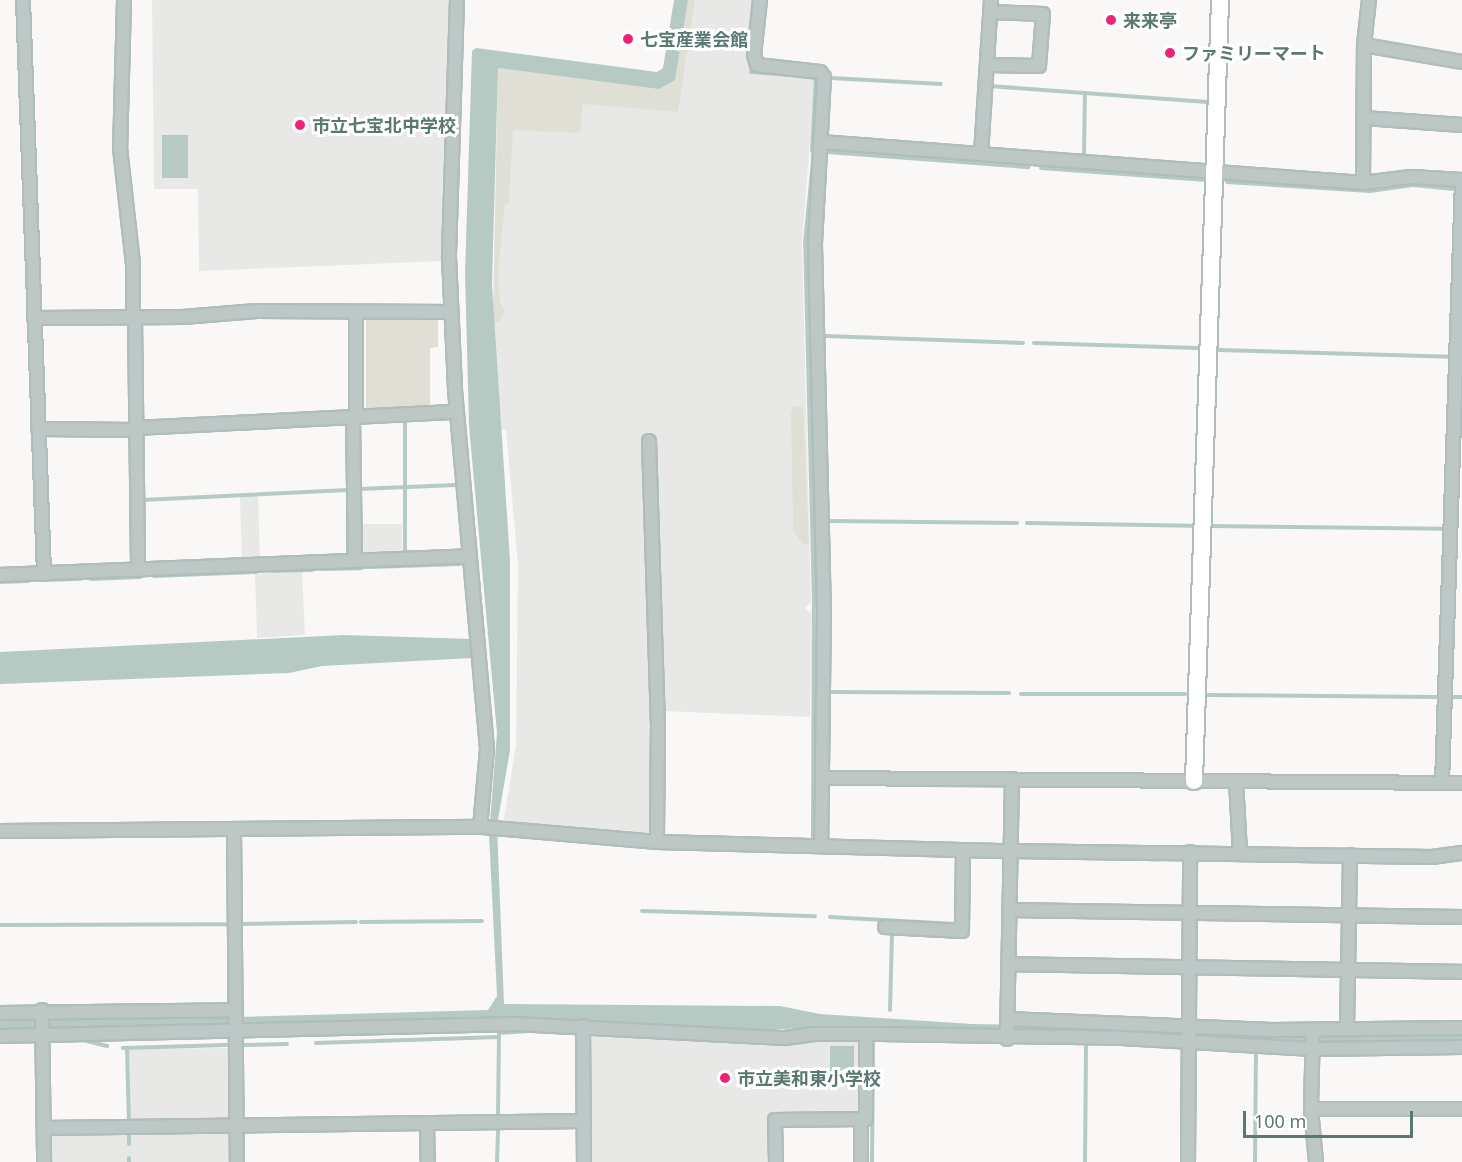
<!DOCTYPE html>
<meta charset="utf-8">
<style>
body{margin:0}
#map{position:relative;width:1462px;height:1162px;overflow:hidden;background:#faf8f7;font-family:"Noto Sans","Noto Sans JP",sans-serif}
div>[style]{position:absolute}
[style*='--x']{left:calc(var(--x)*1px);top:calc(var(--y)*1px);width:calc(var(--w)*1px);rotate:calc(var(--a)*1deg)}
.built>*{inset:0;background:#e8e9e7}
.green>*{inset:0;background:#dfdfd6}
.water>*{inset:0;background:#b6cac3}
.stream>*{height:4px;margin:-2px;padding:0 2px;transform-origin:2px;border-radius:2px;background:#b6cac3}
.roads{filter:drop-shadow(2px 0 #b0bdba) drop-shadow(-2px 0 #b0bdba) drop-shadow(0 2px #b0bdba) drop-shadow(0 -2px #b0bdba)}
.street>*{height:12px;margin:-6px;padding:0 6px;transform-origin:6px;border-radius:6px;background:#bdc8c6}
.secondary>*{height:16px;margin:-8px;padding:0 8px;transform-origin:8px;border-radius:8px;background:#fff}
.dots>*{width:16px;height:16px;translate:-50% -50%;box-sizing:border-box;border:3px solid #fff;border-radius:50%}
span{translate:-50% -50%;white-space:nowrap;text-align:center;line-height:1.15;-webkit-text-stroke:6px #fff;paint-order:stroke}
.poi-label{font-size:18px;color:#5a7872;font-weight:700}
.left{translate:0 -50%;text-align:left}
.scale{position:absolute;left:1243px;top:1111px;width:170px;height:27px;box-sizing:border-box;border:3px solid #5a7872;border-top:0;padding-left:8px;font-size:18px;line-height:21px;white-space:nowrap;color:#5a7872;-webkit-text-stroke:4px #fff;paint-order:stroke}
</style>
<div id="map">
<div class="built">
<i style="clip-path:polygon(152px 0,451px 0,444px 261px,199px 271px,198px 189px,154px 189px)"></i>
<i style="clip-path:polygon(688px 0,757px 0,750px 72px,815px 78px,802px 243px,811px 602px,805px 608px,811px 613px,810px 717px,662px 711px,654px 440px,651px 834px,648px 837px,508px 824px,504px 819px,516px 745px,518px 565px,506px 430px,501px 429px,493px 314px,498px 68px,675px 79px)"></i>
<i style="clip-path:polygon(258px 495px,260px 561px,242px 562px,240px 496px)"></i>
<i style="clip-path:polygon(359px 524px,402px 524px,402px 553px,361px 555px)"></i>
<i style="clip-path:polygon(302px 572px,305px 635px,257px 638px,255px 574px)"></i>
<i style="clip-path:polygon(588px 1032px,857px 1039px,862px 1044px,862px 1111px,770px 1115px,770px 1162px,588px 1162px)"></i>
<i style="clip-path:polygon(229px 1048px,230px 1123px,130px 1125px,129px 1049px)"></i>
<i style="clip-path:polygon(226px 1129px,230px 1132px,231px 1162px,46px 1162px,49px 1130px)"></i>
</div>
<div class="green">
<i style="clip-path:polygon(688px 0,695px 0,678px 112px,583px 104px,580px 133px,513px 130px,509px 202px,505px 205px,498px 271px,500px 303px,505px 309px,500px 321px,493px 322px,498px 68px,659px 89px,675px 79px)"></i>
<i style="clip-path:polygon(438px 319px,438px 347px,430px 348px,430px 409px,366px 411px,366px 320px)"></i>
<i style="clip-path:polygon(794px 406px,803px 407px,809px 544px,803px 545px,793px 531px,791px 412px)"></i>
</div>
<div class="water">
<i style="clip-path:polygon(674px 0,688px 0,675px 80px,659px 89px,498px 68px,492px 284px,510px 561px,510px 750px,497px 826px,504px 1004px,780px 1006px,820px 1014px,972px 1024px,1462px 1032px,1462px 1043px,1318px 1044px,820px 1026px,775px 1030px,516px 1020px,0 1031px,0 1017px,239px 1017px,488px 1010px,497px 996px,489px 835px,497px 733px,469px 426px,465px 273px,472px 51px,476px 48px,657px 72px,663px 68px)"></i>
<i style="clip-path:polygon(162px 135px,188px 135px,188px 178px,162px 178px)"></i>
<i style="clip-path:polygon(343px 635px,472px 639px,472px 658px,322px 666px,289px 673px,0 684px,0 652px)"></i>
<i style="clip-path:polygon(830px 1046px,854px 1046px,854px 1086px,830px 1086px)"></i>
</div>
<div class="stream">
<i style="--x:751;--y:72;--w:65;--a:4.4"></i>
<i style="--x:816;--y:77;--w:74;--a:93.1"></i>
<i style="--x:831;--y:78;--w:110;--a:3.1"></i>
<i style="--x:989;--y:86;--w:219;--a:4.2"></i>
<i style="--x:827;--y:152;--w:202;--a:4.3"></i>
<i style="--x:1084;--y:154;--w:61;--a:-89.1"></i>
<i style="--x:1041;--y:168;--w:162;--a:4.2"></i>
<i style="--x:1227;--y:182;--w:143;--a:3.6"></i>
<i style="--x:1370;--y:191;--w:43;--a:-7.9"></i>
<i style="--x:1413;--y:185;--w:41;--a:5.6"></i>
<i style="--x:825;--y:336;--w:198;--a:2"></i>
<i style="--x:1034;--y:343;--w:163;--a:1.8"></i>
<i style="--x:1219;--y:350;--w:231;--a:1.7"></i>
<i style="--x:405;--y:421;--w:131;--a:90"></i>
<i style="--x:348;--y:465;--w:89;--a:90"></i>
<i style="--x:359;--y:489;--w:97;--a:-2.4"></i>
<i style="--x:142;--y:500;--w:206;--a:-2.8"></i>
<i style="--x:829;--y:521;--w:188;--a:0.6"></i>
<i style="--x:1027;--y:523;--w:164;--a:1"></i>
<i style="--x:1212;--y:526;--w:233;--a:0.7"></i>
<i style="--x:371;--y:567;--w:89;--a:-1.9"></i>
<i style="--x:322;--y:569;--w:39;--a:-1"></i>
<i style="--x:272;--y:571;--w:40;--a:-1.4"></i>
<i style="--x:154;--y:576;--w:102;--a:-2.2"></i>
<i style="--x:91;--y:579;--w:49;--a:-2.3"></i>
<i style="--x:46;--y:580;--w:35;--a:-2"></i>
<i style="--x:0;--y:582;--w:28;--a:-2"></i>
<i style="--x:832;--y:692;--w:177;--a:0.3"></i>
<i style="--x:1021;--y:694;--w:164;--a:0"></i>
<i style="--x:1206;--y:695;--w:231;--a:0.5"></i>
<i style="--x:1450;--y:697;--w:12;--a:0"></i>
<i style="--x:924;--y:785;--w:80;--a:0.7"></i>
<i style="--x:813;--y:837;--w:234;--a:-89.8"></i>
<i style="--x:814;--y:603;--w:360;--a:-91.4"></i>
<i style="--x:805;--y:243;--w:92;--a:-84.4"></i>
<i style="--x:642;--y:911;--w:173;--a:1.7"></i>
<i style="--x:830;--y:917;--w:125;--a:3.2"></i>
<i style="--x:361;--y:922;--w:121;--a:-0.5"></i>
<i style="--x:238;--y:924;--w:118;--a:-1"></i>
<i style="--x:0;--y:925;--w:231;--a:-0.2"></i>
<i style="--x:890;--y:1010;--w:76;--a:-88.5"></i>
<i style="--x:79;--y:1039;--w:29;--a:14"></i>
<i style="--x:316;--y:1043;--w:183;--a:-1.9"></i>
<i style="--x:242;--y:1045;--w:45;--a:-1.3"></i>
<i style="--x:123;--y:1048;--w:104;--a:-1.7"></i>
<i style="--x:127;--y:1048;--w:74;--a:88.5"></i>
<i style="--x:498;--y:1116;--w:83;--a:-89.3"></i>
<i style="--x:499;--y:1033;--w:31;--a:-4"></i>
<i style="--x:129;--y:1130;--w:14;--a:90"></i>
<i style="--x:129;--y:1158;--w:4;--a:90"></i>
<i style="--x:497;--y:1162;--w:34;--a:-88"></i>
<i style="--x:872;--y:1162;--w:121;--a:-89.5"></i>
<i style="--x:1085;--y:1162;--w:118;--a:-89.5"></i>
<i style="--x:1255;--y:1162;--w:107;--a:-89.5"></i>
</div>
<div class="roads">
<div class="street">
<i style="--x:23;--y:0;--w:574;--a:87.9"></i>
<i style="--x:124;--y:0;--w:148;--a:91.5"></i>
<i style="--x:120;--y:148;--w:116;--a:83.6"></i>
<i style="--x:133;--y:263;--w:55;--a:90"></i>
<i style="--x:457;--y:0;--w:257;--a:91.8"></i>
<i style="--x:449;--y:257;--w:133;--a:87.4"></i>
<i style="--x:455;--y:390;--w:360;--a:84.9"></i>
<i style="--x:487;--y:749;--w:78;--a:95.1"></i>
<i style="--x:760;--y:0;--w:55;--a:96.2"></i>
<i style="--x:754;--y:55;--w:10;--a:73"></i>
<i style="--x:757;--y:65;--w:63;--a:6.3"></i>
<i style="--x:820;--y:72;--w:6;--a:51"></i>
<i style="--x:824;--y:77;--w:168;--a:93.1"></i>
<i style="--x:815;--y:245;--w:363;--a:88.6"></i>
<i style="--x:824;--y:608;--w:237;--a:90.7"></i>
<i style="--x:1364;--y:45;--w:99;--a:9.8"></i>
<i style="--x:987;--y:65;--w:52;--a:1.1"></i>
<i style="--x:1039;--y:66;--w:52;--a:-85.6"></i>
<i style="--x:1043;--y:14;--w:53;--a:-177.8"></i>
<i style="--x:1364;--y:118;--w:98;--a:4.1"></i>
<i style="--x:821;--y:142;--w:544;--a:4.33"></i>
<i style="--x:1363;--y:183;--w:48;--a:-7.1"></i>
<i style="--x:1411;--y:177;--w:51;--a:3.4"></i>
<i style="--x:981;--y:154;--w:154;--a:-86.3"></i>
<i style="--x:1363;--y:183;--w:138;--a:-89.6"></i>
<i style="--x:1364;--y:45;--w:45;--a:-83.7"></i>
<i style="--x:356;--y:314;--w:103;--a:90"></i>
<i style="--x:34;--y:318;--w:149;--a:-0.4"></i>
<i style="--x:183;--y:317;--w:74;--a:-4.6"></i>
<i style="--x:257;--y:311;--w:194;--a:0.3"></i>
<i style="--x:135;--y:318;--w:252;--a:89.3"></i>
<i style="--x:353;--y:417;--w:144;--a:89.2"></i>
<i style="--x:136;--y:428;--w:321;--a:-2.9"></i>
<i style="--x:38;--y:429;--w:98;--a:0.6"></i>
<i style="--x:649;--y:441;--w:281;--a:88.2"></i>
<i style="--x:658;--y:722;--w:120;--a:90.5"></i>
<i style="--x:0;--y:575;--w:470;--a:-2.3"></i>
<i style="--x:822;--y:778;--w:640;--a:0.45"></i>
<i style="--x:1236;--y:781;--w:71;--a:86.8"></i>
<i style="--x:1442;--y:783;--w:603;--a:-88.1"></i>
<i style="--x:234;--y:829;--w:333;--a:89.5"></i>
<i style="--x:0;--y:831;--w:482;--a:-0.5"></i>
<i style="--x:482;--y:827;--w:176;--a:4.9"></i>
<i style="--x:657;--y:842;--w:352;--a:1.5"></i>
<i style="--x:1009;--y:851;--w:423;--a:0.8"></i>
<i style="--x:1432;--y:857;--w:30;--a:-8"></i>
<i style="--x:1009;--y:910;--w:453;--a:0.9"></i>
<i style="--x:885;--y:927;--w:77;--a:3"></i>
<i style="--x:962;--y:931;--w:81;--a:-89.3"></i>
<i style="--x:1008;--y:964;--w:454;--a:1"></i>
<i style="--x:42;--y:1010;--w:152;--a:89.2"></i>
<i style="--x:0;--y:1013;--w:235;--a:-0.7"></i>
<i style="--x:1007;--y:1019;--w:265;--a:2.4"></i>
<i style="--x:1272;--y:1030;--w:190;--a:-0.6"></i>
<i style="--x:583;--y:1026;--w:136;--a:89.6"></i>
<i style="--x:1347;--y:1029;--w:174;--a:-89"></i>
<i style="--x:1313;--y:1030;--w:79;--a:91.5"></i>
<i style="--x:1311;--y:1109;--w:53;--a:84.6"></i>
<i style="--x:0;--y:1036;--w:515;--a:-1.33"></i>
<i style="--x:515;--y:1024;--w:270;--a:3"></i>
<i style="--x:785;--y:1038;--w:29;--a:-8"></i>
<i style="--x:814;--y:1034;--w:66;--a:0"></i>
<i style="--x:880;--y:1034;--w:242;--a:0.9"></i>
<i style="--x:1122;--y:1038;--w:191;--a:3.3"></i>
<i style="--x:1313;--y:1049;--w:149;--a:-0.8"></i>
<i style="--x:1007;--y:1039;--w:260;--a:-88.9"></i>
<i style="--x:1311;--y:1109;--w:151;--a:0"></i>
<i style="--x:861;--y:1119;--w:43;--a:90"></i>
<i style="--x:427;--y:1123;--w:39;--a:89"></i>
<i style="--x:44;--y:1128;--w:540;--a:-0.74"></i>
<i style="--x:776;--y:1162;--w:42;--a:-91.4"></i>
<i style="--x:775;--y:1120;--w:91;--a:-0.6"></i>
<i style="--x:866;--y:1119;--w:85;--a:-90"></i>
<i style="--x:1188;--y:1162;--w:310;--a:-89.6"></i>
</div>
<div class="secondary">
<i style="--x:1194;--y:781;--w:781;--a:-88.09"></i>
</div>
</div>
<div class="dots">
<i style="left:1111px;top:20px;background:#ef2276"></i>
<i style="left:628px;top:39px;background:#ef2276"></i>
<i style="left:1170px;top:53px;background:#ef2276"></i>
<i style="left:300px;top:125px;background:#ef2276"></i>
<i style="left:725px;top:1078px;background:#ef2276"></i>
</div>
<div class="poi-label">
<span class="left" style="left:1123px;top:20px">来来亭</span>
<span class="left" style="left:640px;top:39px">七宝産業会館</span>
<span class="left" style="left:1182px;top:53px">ファミリーマート</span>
<span class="left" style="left:312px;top:125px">市立七宝北中学校</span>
<span class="left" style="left:737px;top:1078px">市立美和東小学校</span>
</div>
<div class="scale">100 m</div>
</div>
